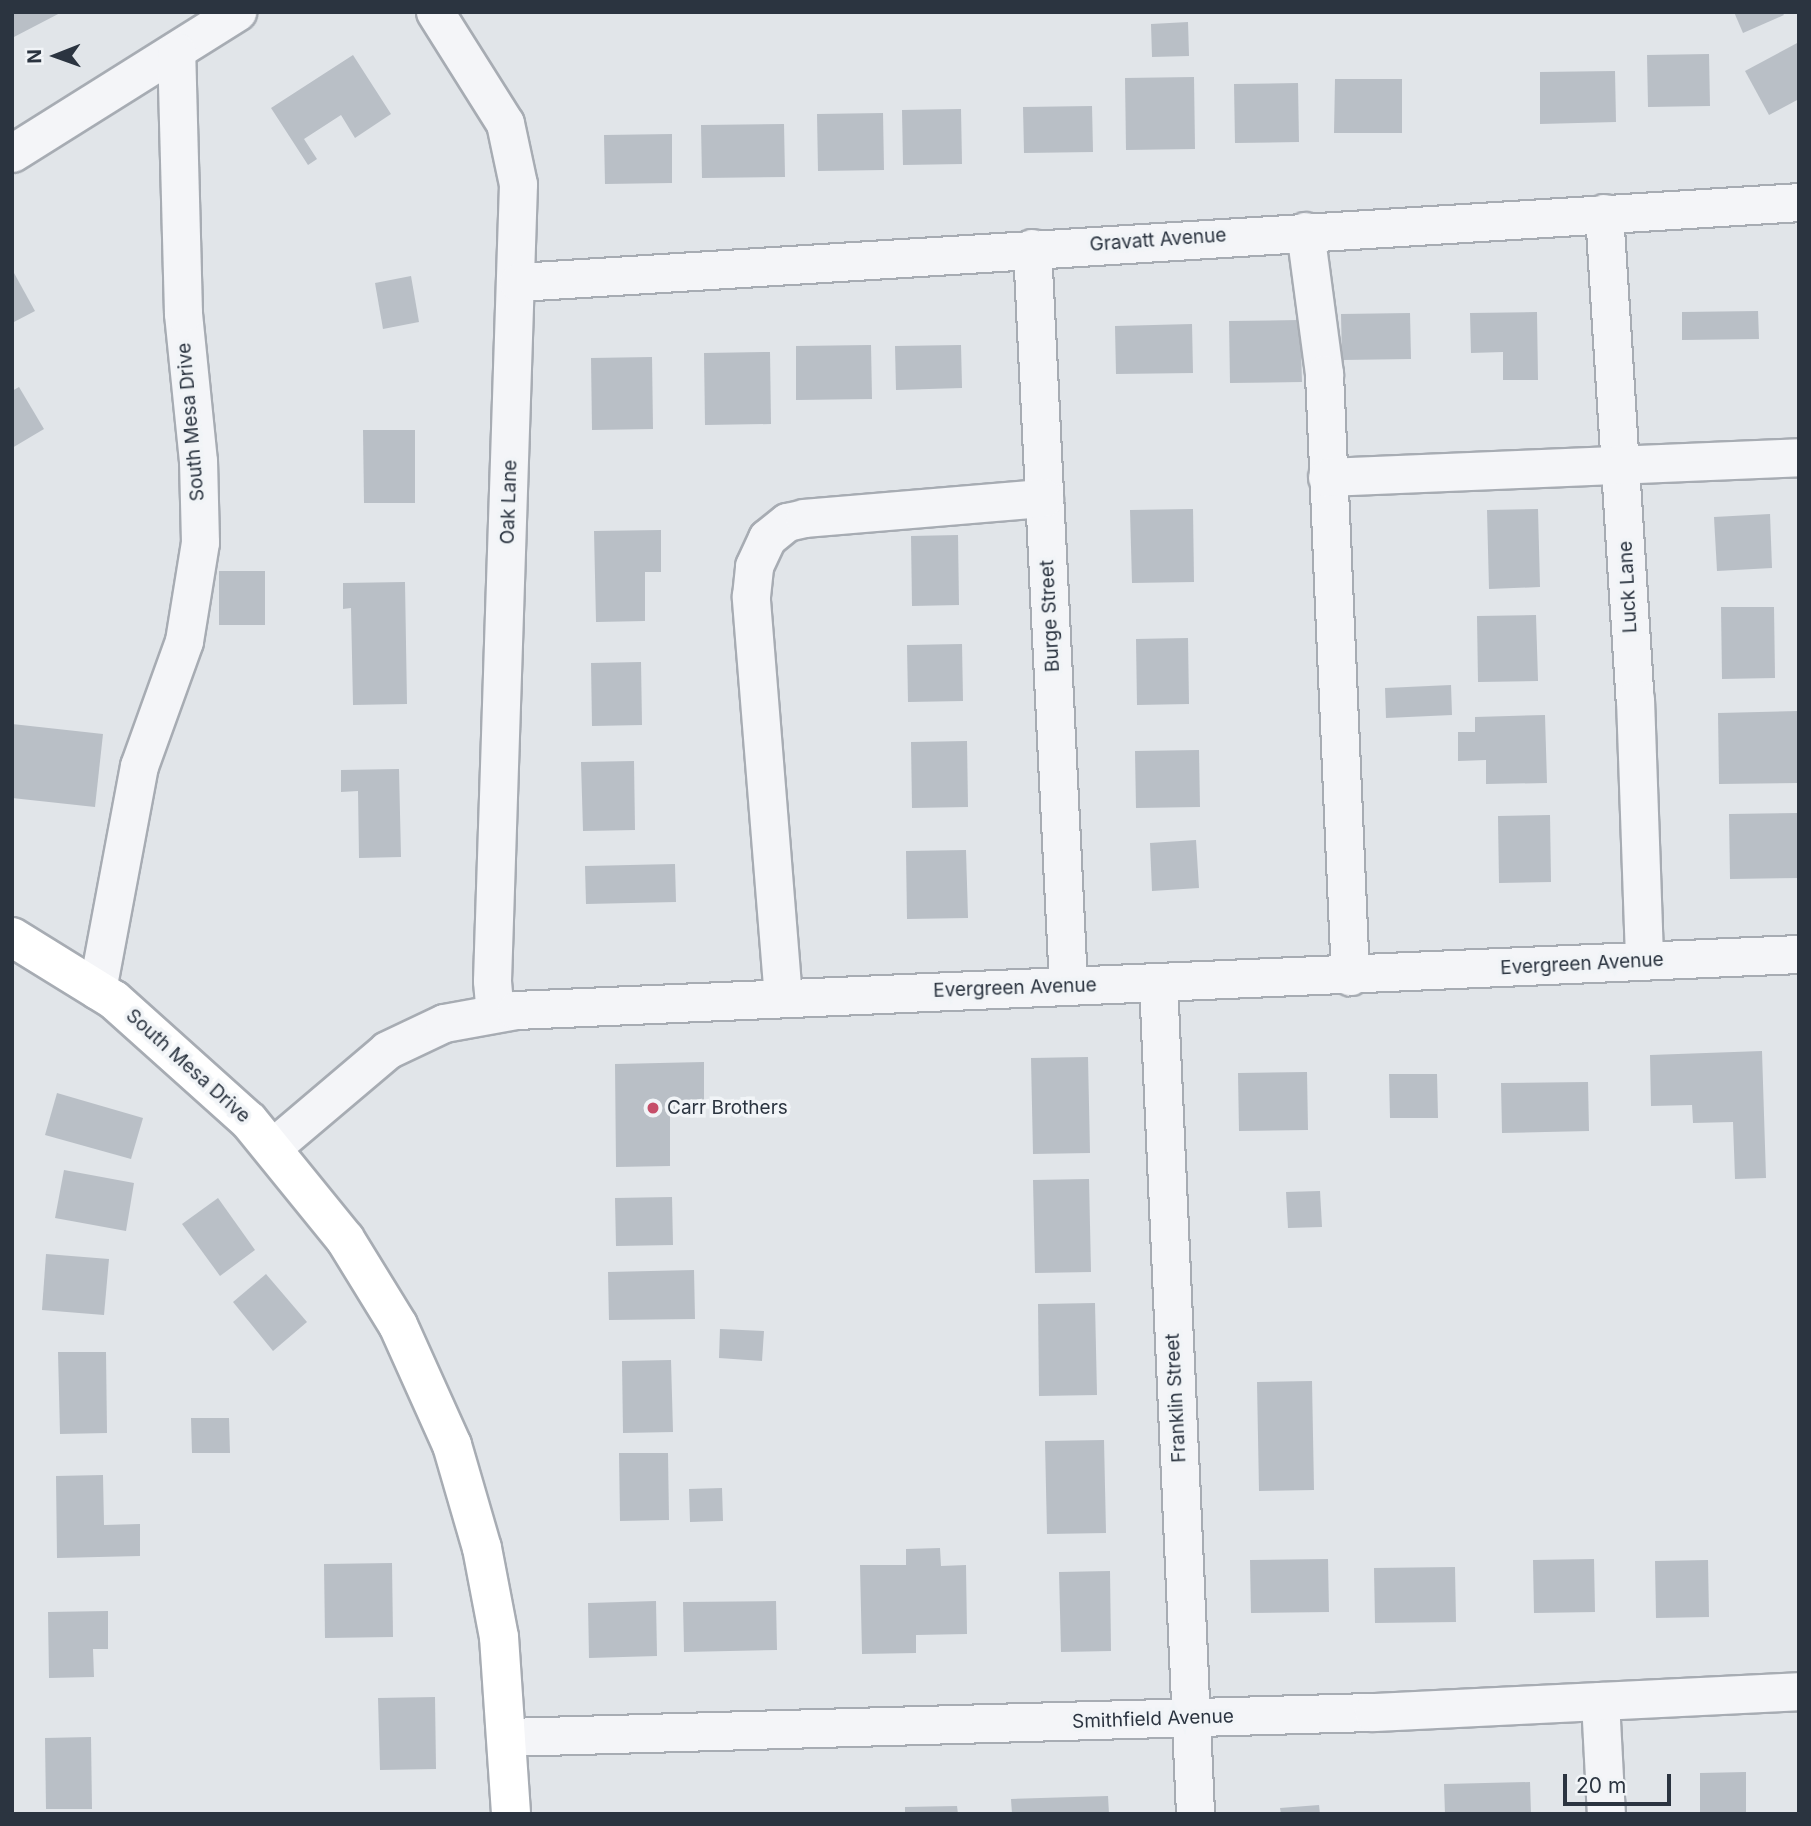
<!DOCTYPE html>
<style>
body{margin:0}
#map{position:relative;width:1811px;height:1826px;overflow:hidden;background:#e1e5e9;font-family:Inter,sans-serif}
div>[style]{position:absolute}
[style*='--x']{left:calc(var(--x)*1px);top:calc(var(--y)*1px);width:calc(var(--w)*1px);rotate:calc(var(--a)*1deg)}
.building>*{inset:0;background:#b9bfc6}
.roads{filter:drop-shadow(2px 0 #a7acb3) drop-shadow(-2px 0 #a7acb3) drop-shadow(0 2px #a7acb3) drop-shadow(0 -2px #a7acb3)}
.minor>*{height:37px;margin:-18.5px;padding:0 18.5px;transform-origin:18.5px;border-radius:18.5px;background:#f4f5f8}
.major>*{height:38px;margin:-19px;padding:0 19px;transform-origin:19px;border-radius:19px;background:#fff}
.dots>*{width:19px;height:19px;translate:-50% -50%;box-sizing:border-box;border:4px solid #f1f4f7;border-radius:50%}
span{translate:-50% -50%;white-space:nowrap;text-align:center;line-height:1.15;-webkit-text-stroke:7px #f1f4f7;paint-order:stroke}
.street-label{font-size:19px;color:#2b3440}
.poi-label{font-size:19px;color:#2b3440}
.left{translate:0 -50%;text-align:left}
.frame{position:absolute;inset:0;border:14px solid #2b3440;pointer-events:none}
.north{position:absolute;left:21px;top:21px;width:70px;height:70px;-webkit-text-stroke:5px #f1f4f7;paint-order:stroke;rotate:269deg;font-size:19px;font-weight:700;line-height:28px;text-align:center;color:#2b3440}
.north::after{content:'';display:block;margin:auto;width:24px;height:32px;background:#2b3440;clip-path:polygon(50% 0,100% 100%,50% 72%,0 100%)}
.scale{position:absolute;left:1563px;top:1774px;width:108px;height:32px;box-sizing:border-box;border:4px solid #2b3440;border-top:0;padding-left:9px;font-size:21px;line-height:24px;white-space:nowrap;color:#2b3440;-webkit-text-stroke:5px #f1f4f7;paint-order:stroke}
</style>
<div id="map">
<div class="building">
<i style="clip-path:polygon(12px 12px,62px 12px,12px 38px)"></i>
<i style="clip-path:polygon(1734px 12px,1782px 12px,1784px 15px,1743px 33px)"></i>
<i style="clip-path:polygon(1188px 22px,1189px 56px,1152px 57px,1151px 24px)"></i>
<i style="clip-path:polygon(1799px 42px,1799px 99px,1769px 115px,1745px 71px)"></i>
<i style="clip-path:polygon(1709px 54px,1710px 106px,1648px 107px,1647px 55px)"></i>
<i style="clip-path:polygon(353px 55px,391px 114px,355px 138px,341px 115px,304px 139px,317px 159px,308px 165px,271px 108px)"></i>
<i style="clip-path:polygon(1615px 71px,1616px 122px,1540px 124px,1540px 72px)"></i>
<i style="clip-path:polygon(1194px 77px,1195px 149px,1126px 150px,1125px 78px)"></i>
<i style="clip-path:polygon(1335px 79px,1402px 79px,1402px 133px,1334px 133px)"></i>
<i style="clip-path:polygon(1298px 83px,1299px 142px,1235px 143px,1234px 84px)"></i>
<i style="clip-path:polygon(1092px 106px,1093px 152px,1024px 153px,1023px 107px)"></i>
<i style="clip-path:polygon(961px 109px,962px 164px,903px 165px,902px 110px)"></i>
<i style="clip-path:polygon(883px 113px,884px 170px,818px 171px,817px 114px)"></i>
<i style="clip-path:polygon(784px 124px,785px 177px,702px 178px,701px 125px)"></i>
<i style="clip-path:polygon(672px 134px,672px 183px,605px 184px,604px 135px)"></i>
<i style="clip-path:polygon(14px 273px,35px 311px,12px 323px,12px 274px)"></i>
<i style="clip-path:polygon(411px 276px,419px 322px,383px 329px,375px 283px)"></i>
<i style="clip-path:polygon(1758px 311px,1759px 339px,1682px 340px,1682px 312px)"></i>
<i style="clip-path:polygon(1537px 312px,1538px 380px,1503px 380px,1503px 352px,1471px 353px,1470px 313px)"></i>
<i style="clip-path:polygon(1410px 313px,1411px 359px,1342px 360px,1341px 314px)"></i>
<i style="clip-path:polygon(1300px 320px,1302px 382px,1230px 383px,1229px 321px)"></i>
<i style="clip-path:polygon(1192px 324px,1193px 373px,1116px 374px,1115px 326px)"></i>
<i style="clip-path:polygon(871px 345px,872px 399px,796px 400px,796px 346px)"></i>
<i style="clip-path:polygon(961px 345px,962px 388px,896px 390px,895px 346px)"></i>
<i style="clip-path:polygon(770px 352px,771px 424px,705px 425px,704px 353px)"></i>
<i style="clip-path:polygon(652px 357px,653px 429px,592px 430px,591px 358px)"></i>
<i style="clip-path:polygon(19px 387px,44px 429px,12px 448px,12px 391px)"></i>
<i style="clip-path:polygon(363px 430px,415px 430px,415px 503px,364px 503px)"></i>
<i style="clip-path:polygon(1193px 509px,1194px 582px,1132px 583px,1130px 510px)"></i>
<i style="clip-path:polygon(1538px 509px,1540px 587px,1489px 589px,1487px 510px)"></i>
<i style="clip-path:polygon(1770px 514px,1772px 568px,1717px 571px,1714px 517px)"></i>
<i style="clip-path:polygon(661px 530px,661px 572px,645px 572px,645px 621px,596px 622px,594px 531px)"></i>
<i style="clip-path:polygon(958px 535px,959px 605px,912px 606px,911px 536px)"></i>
<i style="clip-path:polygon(219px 571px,265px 571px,265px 625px,219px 625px)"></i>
<i style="clip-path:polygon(405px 582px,407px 704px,353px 705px,351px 608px,343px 609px,343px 583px)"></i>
<i style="clip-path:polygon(1721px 607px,1774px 607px,1775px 678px,1722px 679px)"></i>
<i style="clip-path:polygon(1536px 615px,1538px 681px,1478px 682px,1477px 616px)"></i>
<i style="clip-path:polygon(1188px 638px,1189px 704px,1137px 705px,1136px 639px)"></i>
<i style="clip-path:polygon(962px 644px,963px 701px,908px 702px,907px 645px)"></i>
<i style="clip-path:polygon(641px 662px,642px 725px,592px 726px,591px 663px)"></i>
<i style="clip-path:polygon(1451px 685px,1452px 715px,1386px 718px,1385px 688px)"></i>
<i style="clip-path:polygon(1798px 711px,1799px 783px,1719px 784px,1718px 713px)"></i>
<i style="clip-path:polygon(1545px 715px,1547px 783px,1486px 784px,1486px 760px,1458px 761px,1458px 732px,1475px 732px,1475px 717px)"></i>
<i style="clip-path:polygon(12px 724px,103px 734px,95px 807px,12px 798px)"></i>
<i style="clip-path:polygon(967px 741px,968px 807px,912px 808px,911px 742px)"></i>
<i style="clip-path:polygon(1199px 750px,1200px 807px,1136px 808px,1135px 751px)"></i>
<i style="clip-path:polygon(634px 761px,635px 830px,583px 831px,581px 762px)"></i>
<i style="clip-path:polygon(399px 769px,401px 857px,359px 858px,358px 791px,341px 792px,341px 770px)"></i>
<i style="clip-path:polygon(1799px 813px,1799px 878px,1730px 879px,1729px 814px)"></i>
<i style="clip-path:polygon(1550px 815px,1551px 882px,1499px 883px,1498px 816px)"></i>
<i style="clip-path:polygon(1196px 840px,1199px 888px,1152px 891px,1150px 843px)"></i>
<i style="clip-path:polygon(966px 850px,968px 918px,907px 919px,906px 851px)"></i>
<i style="clip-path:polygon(675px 864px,676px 902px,586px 904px,585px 866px)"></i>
<i style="clip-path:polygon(1762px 1051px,1766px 1178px,1735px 1179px,1733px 1122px,1693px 1123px,1692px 1105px,1651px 1106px,1650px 1055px)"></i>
<i style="clip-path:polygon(1088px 1057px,1090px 1153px,1033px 1154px,1031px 1058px)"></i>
<i style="clip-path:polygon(704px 1062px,704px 1111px,670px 1112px,670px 1166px,616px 1167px,615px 1064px)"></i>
<i style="clip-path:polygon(1307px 1072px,1308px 1130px,1239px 1131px,1238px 1073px)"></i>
<i style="clip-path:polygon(1389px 1074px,1437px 1074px,1438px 1118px,1390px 1118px)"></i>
<i style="clip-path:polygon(1588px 1082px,1589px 1131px,1502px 1133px,1501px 1083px)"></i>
<i style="clip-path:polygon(57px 1093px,143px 1118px,131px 1159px,45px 1135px)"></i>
<i style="clip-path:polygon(64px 1170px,134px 1183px,126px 1231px,55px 1218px)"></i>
<i style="clip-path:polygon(1089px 1179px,1091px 1272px,1035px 1273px,1033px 1180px)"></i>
<i style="clip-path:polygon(1320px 1191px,1322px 1227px,1288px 1228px,1286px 1192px)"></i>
<i style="clip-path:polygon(672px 1197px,673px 1245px,616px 1246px,615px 1198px)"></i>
<i style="clip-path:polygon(218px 1198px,255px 1250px,220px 1276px,182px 1224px)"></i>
<i style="clip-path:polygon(46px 1254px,109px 1259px,104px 1315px,42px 1310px)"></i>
<i style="clip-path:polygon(694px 1270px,695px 1319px,609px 1320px,608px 1272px)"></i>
<i style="clip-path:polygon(266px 1274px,307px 1322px,273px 1351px,233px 1302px)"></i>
<i style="clip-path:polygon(1095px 1303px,1097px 1395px,1039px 1396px,1038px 1304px)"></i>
<i style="clip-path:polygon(720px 1329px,764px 1331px,762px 1361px,719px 1358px)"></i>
<i style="clip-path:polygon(58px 1352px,106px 1352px,107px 1433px,60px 1434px)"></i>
<i style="clip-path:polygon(671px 1360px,673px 1432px,623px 1433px,622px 1361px)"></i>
<i style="clip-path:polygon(1312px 1381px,1314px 1490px,1259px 1491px,1257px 1382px)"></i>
<i style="clip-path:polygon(191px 1418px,229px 1418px,230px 1453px,192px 1453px)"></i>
<i style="clip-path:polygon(1104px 1440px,1106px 1533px,1047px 1534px,1045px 1441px)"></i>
<i style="clip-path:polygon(619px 1453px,668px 1453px,669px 1520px,620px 1521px)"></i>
<i style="clip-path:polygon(103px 1475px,104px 1525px,140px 1524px,140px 1556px,57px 1558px,56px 1476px)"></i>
<i style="clip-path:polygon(722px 1488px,723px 1521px,690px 1522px,689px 1489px)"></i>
<i style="clip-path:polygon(940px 1548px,941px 1566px,966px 1565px,967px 1634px,916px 1635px,916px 1653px,862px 1654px,860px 1565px,906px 1565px,906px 1549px)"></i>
<i style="clip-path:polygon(1328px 1559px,1329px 1612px,1251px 1613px,1250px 1560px)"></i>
<i style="clip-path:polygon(1594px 1559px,1595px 1612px,1534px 1613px,1533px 1560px)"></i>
<i style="clip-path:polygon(1708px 1560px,1709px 1617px,1656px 1618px,1655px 1561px)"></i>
<i style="clip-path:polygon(392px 1563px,393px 1637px,325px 1638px,324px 1564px)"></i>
<i style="clip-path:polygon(1455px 1567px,1456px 1622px,1375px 1623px,1374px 1568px)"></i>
<i style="clip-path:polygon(1110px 1571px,1111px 1651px,1061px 1652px,1059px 1572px)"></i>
<i style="clip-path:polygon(656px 1601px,657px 1656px,589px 1658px,588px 1603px)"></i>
<i style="clip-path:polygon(776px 1601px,777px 1650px,684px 1652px,683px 1602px)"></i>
<i style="clip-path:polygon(108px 1611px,108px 1649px,93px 1649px,94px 1677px,49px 1678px,48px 1612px)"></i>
<i style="clip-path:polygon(435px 1697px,436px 1769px,380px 1770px,378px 1698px)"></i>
<i style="clip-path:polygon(91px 1737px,92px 1809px,46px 1809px,45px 1738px)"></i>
<i style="clip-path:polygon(1746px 1772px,1746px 1814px,1700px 1814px,1700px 1773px)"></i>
<i style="clip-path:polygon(1530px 1782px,1531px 1814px,1445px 1814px,1444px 1784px)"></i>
<i style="clip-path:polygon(1108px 1796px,1109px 1814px,1012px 1814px,1011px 1799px)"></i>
<i style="clip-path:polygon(1319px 1805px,1320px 1814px,1281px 1814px,1280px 1808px)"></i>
<i style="clip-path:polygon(957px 1806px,958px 1814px,905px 1814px,905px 1807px)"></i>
</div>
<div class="roads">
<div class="minor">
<i style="--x:435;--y:12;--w:131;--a:57.8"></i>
<i style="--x:505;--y:123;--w:62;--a:78"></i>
<i style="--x:518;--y:184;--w:797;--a:91.87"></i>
<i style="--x:492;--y:981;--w:32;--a:85"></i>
<i style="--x:12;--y:153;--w:266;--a:-32.1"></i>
<i style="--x:1604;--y:213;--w:487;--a:86.4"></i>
<i style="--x:1635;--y:699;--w:262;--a:88"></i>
<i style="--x:1305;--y:231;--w:144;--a:82.4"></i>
<i style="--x:1324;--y:374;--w:603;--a:87.53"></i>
<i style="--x:1032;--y:248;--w:738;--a:87.2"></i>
<i style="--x:518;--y:282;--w:1283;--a:-3.57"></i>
<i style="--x:1327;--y:477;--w:472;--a:-2.4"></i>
<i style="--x:1158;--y:982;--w:833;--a:87.45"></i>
<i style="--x:97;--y:990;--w:228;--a:-79.4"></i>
<i style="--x:139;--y:766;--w:133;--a:-70.2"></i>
<i style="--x:184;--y:641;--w:100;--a:-80.8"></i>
<i style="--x:200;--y:542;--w:81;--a:-91.4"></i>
<i style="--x:198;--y:461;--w:149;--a:-95.8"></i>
<i style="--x:183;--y:313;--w:262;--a:-91.5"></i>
<i style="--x:783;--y:998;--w:403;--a:-94.6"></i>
<i style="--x:751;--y:596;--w:30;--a:-84"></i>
<i style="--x:754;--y:566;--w:31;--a:-65"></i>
<i style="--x:767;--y:538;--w:26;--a:-39"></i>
<i style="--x:787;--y:522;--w:17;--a:-13"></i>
<i style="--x:804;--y:518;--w:241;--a:-4.8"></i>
<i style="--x:274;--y:1146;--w:148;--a:-40.3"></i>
<i style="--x:387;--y:1050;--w:63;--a:-25.3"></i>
<i style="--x:444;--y:1023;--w:73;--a:-10.2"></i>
<i style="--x:516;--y:1010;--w:1284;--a:-2.5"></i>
<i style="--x:1600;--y:1701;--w:113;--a:87"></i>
<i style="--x:508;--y:1737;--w:865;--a:-1.66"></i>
<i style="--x:1373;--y:1712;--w:427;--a:-2.8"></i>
</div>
<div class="major">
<i style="--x:12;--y:937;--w:120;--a:31.7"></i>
<i style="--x:114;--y:1000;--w:181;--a:41.9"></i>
<i style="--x:249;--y:1121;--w:152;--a:50.9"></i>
<i style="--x:345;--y:1239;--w:101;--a:58.4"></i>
<i style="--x:398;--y:1325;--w:132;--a:65.8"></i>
<i style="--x:452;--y:1445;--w:107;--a:73.8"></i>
<i style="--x:482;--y:1548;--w:91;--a:79.2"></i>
<i style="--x:499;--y:1637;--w:177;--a:86.1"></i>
</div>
</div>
<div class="dots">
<i style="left:653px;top:1108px;background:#c64e69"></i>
</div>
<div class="street-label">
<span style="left:1158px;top:240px;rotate:-4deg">Gravatt Avenue</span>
<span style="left:191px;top:422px;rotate:-95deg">South Mesa Drive</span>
<span style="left:509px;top:502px;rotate:-88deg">Oak Lane</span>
<span style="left:1628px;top:587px;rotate:-93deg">Luck Lane</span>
<span style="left:1050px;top:616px;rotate:-93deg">Burge Street</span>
<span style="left:1582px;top:964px;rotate:-3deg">Evergreen Avenue</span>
<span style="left:1015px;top:988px;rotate:-2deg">Evergreen Avenue</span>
<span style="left:188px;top:1066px;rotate:42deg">South Mesa Drive</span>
<span style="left:1176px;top:1398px;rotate:-93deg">Franklin Street</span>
<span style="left:1153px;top:1719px;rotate:-2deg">Smithfield Avenue</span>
</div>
<div class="poi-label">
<span class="left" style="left:667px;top:1108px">Carr Brothers</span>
</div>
<div class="frame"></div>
<div class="north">N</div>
<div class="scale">20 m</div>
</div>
